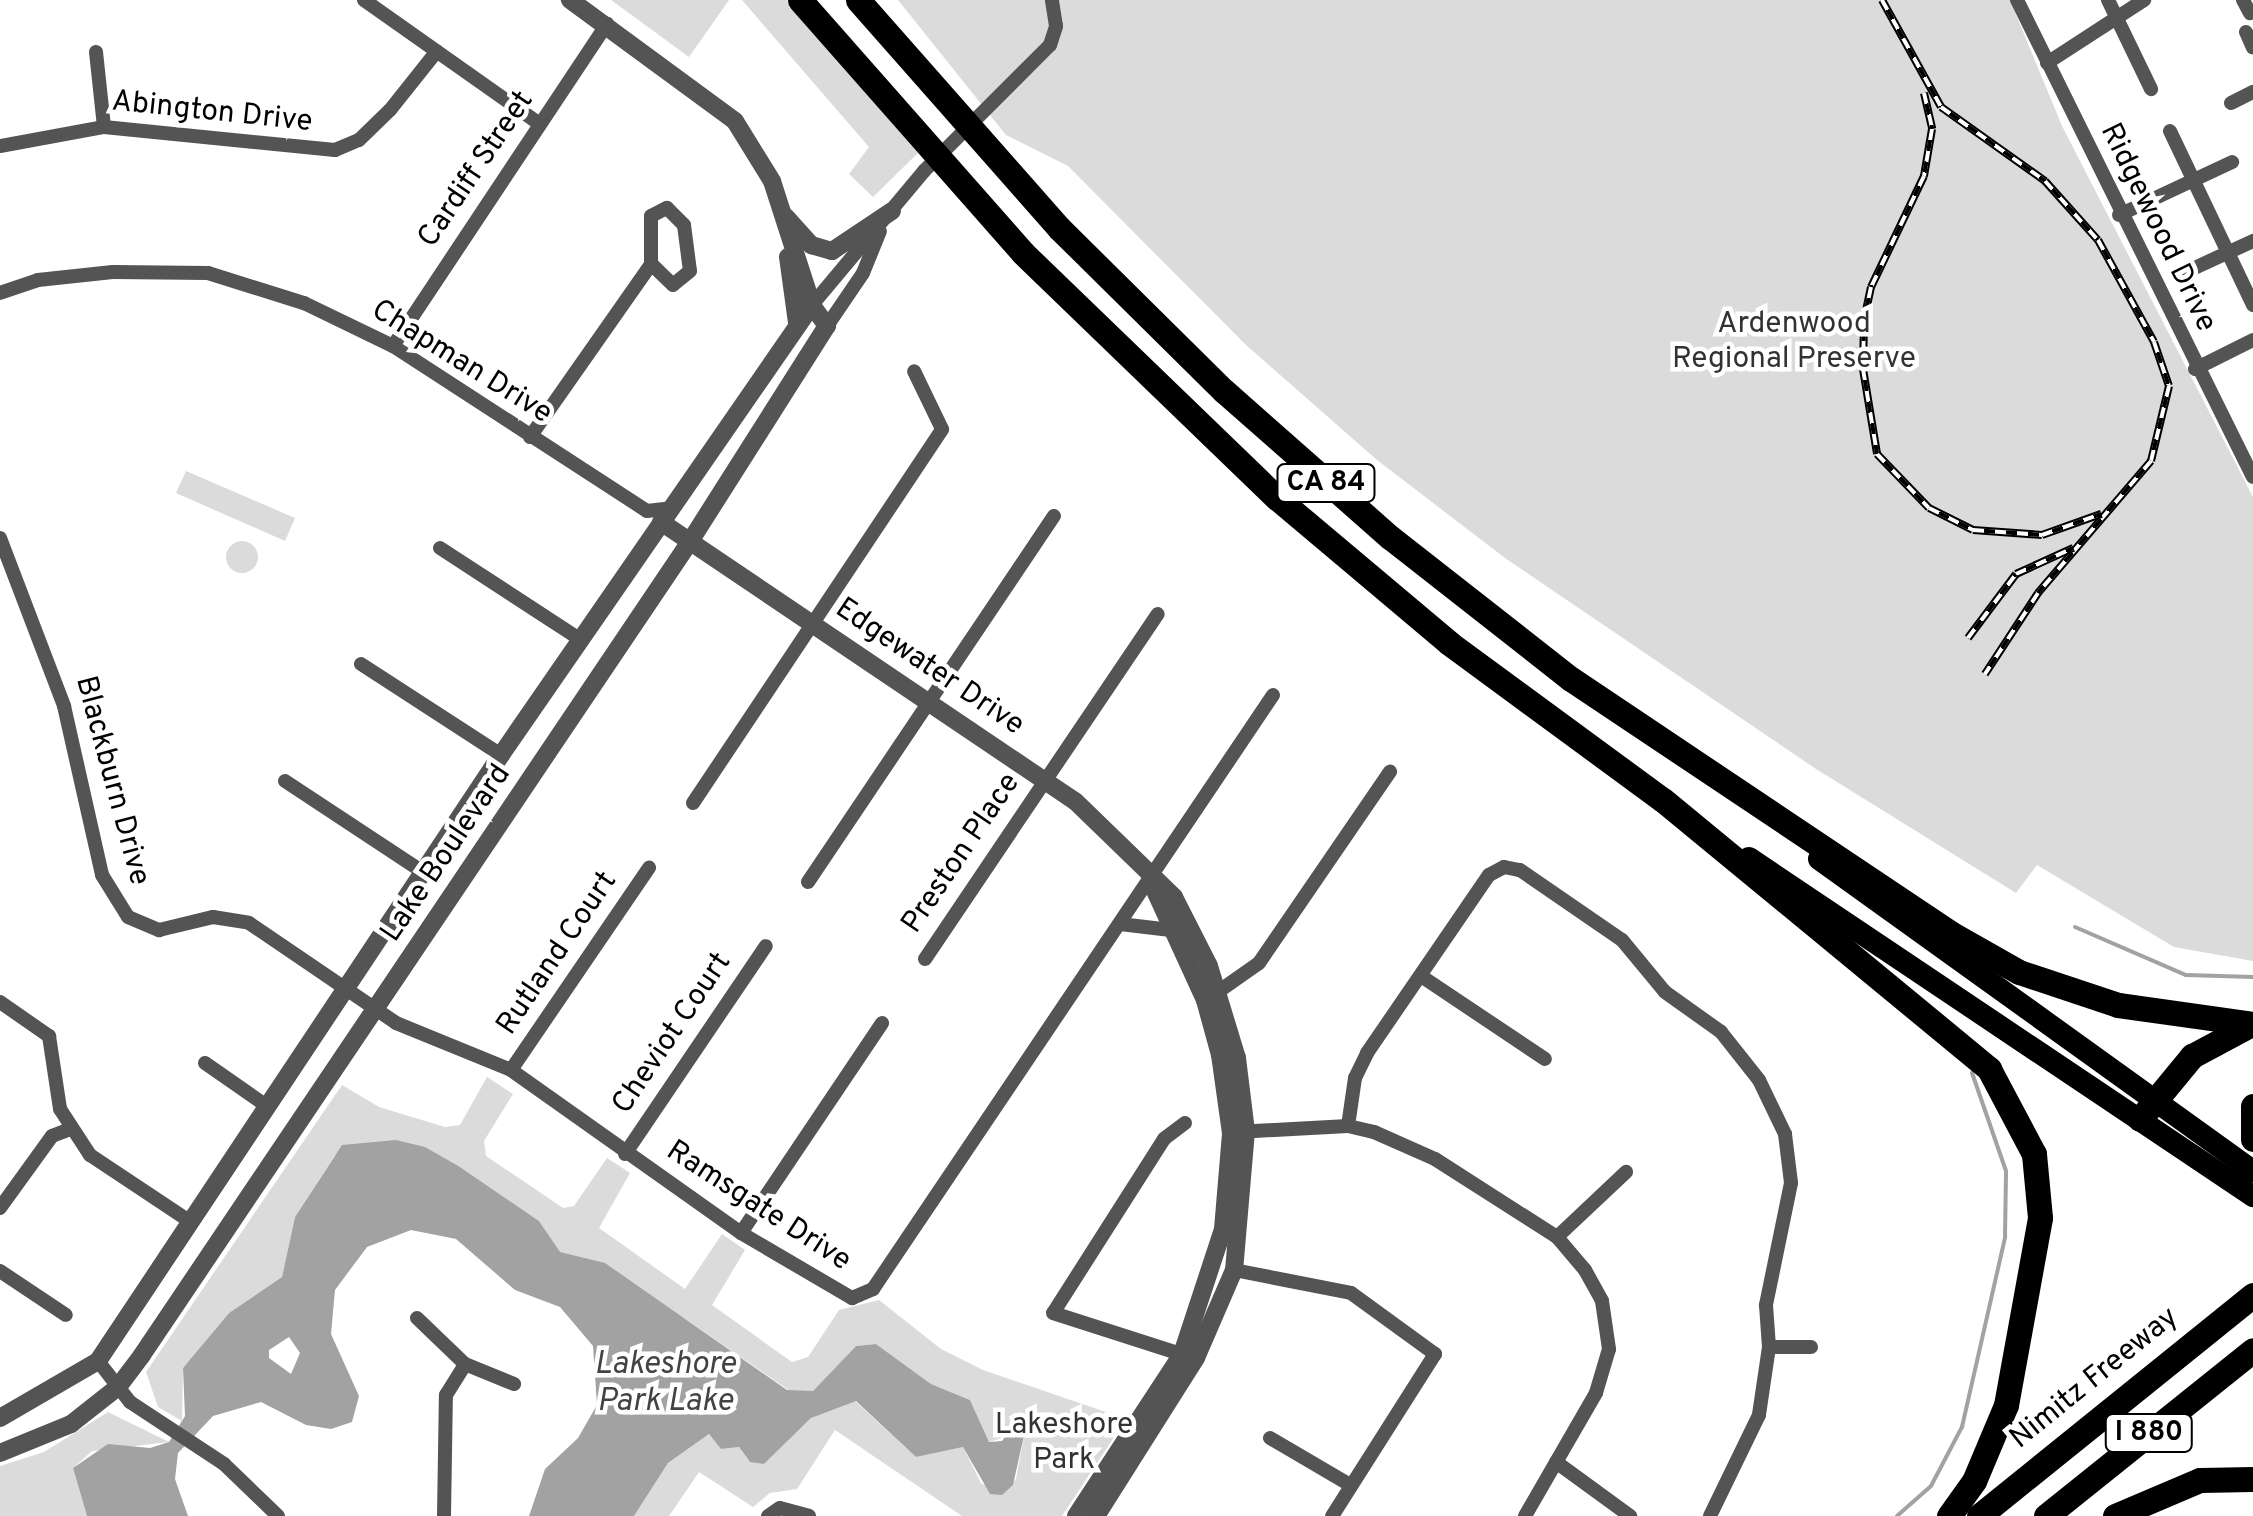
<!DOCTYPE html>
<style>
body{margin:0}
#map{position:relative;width:2253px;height:1516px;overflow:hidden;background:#fff;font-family:Overpass,sans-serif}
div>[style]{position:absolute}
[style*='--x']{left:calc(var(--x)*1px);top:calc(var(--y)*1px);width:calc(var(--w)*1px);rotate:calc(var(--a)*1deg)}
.green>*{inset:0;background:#dbdbdb}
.round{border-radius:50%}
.water>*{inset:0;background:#a2a2a2}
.stream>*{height:4px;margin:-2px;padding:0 2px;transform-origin:2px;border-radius:2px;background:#a2a2a2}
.minor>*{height:14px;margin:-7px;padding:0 7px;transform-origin:7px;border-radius:7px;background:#545454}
.tertiary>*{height:18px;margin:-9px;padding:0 9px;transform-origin:9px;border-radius:9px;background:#545454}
.trunk>*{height:22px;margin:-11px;padding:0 11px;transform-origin:11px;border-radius:11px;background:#000}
.motorway>*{height:25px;margin:-12.5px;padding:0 12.5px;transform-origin:12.5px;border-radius:12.5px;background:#000}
.rail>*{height:8px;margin-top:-4px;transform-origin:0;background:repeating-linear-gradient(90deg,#fff 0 11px,#000 0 22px);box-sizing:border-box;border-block:2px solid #000}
span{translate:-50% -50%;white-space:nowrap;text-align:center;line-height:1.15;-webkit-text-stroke:9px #fff;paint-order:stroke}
.shield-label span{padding:2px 8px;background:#fff;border:2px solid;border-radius:8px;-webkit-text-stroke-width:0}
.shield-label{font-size:28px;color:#000;font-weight:700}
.street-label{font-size:30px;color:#000}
.park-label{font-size:30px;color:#323232}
.water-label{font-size:32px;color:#434343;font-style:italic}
</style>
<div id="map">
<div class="green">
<i style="clip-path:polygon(611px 0,729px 0,689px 57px)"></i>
<i style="clip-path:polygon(742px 0,787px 0,918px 153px,873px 197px,849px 174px,869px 147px)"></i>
<i style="clip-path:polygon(898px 0,2010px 0,2062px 126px,2253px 497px,2253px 961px,2174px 947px,2037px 865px,2016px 893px,1816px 769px,1505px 558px,1377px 460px,1246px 345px,1068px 166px,1006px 135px)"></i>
<i style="clip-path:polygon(186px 471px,295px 518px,285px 541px,176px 493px)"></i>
<i class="round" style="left:226px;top:541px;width:32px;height:32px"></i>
<i style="clip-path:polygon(487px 1077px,513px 1094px,484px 1141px,486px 1156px,563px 1208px,574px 1206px,607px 1158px,630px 1173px,599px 1228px,685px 1289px,722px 1234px,745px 1250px,712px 1305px,792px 1362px,808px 1357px,839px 1310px,879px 1300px,941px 1349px,983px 1370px,1126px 1419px,1062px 1516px,962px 1516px,835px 1430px,797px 1489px,770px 1493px,753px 1507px,699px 1472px,669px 1516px,634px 1516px,668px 1463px,709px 1434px,721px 1449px,739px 1447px,748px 1460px,764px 1464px,811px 1418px,842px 1402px,855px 1401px,916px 1457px,963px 1447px,981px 1483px,1002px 1495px,1016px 1479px,1025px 1431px,989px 1442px,970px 1400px,931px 1384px,876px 1344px,856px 1346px,813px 1391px,793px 1393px,687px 1320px,559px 1252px,539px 1221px,460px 1167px,335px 1155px,295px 1217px,282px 1277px,229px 1313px,183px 1368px,182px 1421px,158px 1407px,146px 1372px,342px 1085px,379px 1107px,445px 1127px,460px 1125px)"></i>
<i style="clip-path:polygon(108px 1412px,169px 1442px,92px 1451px,73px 1468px,87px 1516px,0 1516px,0 1466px,44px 1452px)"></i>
</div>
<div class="water">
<i style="clip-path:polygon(evenodd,396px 1140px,425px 1147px,460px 1167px,539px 1221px,560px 1252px,605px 1263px,787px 1390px,813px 1391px,856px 1346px,876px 1344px,931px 1384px,970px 1400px,989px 1442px,1002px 1441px,1015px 1423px,1025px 1431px,1013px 1485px,1002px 1495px,990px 1494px,963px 1447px,916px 1457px,856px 1401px,811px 1418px,764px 1464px,750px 1462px,739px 1447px,721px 1449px,709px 1434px,668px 1463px,634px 1516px,529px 1516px,545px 1469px,578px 1438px,597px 1405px,593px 1346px,560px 1307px,515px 1290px,456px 1239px,411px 1230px,367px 1247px,335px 1290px,331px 1334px,359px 1396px,352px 1422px,331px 1429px,306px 1425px,261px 1402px,213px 1416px,178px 1453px,175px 1479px,188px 1516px,87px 1516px,73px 1468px,108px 1444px,150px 1448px,169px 1442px,185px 1416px,183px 1368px,229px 1313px,282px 1277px,295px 1217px,342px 1145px,396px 1140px,289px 1337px,300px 1353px,291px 1374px,269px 1358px,269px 1350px,289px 1337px)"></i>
</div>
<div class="stream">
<i style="--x:2075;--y:927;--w:121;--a:23.4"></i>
<i style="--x:2186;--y:975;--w:67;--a:1.7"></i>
<i style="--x:1897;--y:1516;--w:45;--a:-41.4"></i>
<i style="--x:1931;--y:1486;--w:67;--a:-62.3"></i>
<i style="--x:1962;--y:1427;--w:195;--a:-77.2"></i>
<i style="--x:2005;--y:1237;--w:66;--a:-89.1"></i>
<i style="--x:2006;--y:1171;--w:104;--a:-109.1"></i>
</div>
<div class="minor">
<i style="--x:364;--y:0;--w:215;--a:35.2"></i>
<i style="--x:2017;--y:0;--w:532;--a:63.68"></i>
<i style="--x:2108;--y:0;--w:99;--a:64.2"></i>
<i style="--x:2243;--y:0;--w:15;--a:62"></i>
<i style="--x:2246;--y:32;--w:17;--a:66"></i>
<i style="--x:96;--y:52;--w:75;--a:83.9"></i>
<i style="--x:2047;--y:63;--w:116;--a:-33"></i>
<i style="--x:2231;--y:103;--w:25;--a:-27"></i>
<i style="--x:2170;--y:131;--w:193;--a:64.5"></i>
<i style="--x:0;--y:146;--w:106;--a:-10.4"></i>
<i style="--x:104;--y:127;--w:232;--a:5.7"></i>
<i style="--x:335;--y:150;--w:26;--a:-23"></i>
<i style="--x:359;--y:140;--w:43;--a:-44.1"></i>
<i style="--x:390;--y:110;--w:75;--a:-51.5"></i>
<i style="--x:2119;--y:215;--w:125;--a:-25.1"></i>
<i style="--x:2188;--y:271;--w:72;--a:-24.8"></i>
<i style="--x:0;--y:293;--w:40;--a:-18.9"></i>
<i style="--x:38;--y:280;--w:75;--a:-6.1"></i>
<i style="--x:113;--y:272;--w:95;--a:0.6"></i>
<i style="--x:208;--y:273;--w:101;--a:17.4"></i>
<i style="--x:304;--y:303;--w:99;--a:25.8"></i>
<i style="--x:393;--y:346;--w:303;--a:33"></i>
<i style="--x:647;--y:511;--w:24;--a:-7"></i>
<i style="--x:812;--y:305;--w:175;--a:-50.1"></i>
<i style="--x:924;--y:171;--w:178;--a:-45"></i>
<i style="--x:1050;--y:45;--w:20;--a:-72"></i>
<i style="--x:1056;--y:26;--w:26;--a:-99"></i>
<i style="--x:827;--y:326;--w:64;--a:-55.8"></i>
<i style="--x:863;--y:273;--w:45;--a:-68"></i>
<i style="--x:393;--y:346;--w:387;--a:-56.4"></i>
<i style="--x:2195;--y:369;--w:65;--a:-26.6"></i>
<i style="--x:530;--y:437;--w:211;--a:-55"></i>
<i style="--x:651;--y:264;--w:48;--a:-90"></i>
<i style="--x:651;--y:216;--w:18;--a:-27"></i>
<i style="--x:667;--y:208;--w:24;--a:45"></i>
<i style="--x:684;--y:225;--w:46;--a:82.6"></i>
<i style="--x:690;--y:271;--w:22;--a:141"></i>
<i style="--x:673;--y:285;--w:30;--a:-136"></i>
<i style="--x:0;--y:538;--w:180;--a:69.1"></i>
<i style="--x:64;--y:706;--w:173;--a:77.3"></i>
<i style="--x:102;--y:875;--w:49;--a:58.2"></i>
<i style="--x:128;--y:917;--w:34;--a:23"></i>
<i style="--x:159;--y:930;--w:56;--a:-13.5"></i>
<i style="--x:213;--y:917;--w:36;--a:9"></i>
<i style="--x:249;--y:923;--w:178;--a:34.2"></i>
<i style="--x:396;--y:1023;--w:124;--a:22.2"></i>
<i style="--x:511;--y:1070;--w:282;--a:35.3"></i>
<i style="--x:741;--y:1233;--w:129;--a:30.4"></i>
<i style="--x:852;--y:1298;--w:23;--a:-23"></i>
<i style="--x:873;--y:1289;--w:716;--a:-56.04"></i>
<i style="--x:440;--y:548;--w:168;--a:33.1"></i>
<i style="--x:361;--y:664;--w:167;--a:33"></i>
<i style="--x:285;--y:781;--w:165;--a:33.4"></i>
<i style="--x:693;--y:803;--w:449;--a:-56.3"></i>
<i style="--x:942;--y:429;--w:64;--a:-115.8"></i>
<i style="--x:808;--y:882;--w:441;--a:-56.1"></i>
<i style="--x:1120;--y:924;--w:51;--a:6.7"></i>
<i style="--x:925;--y:959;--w:416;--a:-56"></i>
<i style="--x:1421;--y:976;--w:149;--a:33.8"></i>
<i style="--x:1212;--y:996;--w:57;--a:-35.1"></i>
<i style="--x:1259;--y:963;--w:232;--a:-55.6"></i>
<i style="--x:0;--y:1002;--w:60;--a:34.8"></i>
<i style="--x:49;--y:1036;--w:74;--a:81.4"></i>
<i style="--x:60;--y:1109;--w:55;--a:56.9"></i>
<i style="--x:90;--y:1155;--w:121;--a:33.6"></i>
<i style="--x:205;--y:1063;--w:77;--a:34.9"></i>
<i style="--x:511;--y:1070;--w:245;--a:-55.7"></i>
<i style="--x:1185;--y:1123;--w:26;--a:143"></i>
<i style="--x:1164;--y:1139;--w:206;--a:122.5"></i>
<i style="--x:1053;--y:1313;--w:144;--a:17.8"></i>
<i style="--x:1348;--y:1126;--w:49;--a:-81.7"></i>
<i style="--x:1355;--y:1078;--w:28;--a:-64"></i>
<i style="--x:1367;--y:1053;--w:216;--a:-55.6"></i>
<i style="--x:1489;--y:875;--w:17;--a:-28"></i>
<i style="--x:1504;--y:867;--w:16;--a:11"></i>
<i style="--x:1520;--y:870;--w:124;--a:34.5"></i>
<i style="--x:1622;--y:940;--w:67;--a:50.4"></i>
<i style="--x:1665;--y:992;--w:69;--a:35.5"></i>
<i style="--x:1721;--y:1032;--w:61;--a:51.6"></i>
<i style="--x:1759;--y:1080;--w:60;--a:64.3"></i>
<i style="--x:1785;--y:1134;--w:49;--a:83"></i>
<i style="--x:1791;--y:1183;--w:125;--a:101.6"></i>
<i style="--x:1766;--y:1305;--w:42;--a:85.9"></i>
<i style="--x:1769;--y:1347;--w:69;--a:98.4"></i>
<i style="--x:1759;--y:1415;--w:112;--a:115.9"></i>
<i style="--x:1237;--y:1132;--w:111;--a:-3.1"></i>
<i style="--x:1348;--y:1126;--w:27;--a:13"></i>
<i style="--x:1374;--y:1132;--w:67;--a:23.9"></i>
<i style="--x:1435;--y:1159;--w:145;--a:32.6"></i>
<i style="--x:1557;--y:1237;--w:43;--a:49.7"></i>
<i style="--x:1585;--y:1270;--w:35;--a:61"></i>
<i style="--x:1602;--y:1301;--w:49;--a:81.7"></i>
<i style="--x:1609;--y:1349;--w:46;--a:106.5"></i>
<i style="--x:1596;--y:1393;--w:142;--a:120"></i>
<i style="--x:625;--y:1154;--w:251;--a:-55.9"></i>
<i style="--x:0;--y:1208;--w:89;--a:-54.2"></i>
<i style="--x:52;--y:1136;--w:17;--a:-21"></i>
<i style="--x:741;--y:1233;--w:253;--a:-56.1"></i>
<i style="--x:1557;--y:1237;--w:95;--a:-43.3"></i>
<i style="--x:1234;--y:1270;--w:119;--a:11.1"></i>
<i style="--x:1351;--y:1293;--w:104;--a:36"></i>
<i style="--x:1435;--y:1354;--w:192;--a:122.4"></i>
<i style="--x:0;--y:1271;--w:79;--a:33.7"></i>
<i style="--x:417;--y:1318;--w:66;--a:43.8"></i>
<i style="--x:465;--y:1364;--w:53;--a:22.2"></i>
<i style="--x:1769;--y:1347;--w:42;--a:0"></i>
<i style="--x:98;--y:1361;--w:52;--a:52"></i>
<i style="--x:130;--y:1402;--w:113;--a:33.4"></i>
<i style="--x:224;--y:1464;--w:75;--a:43.9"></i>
<i style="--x:1270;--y:1438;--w:93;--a:30.4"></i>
<i style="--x:1556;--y:1462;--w:92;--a:36.1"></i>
<i style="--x:444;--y:1516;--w:121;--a:-89.1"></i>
<i style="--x:446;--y:1395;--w:36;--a:-58"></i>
<i style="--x:768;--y:1516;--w:14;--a:-34"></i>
<i style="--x:780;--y:1508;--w:30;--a:15"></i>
</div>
<div class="tertiary">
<i style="--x:786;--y:217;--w:38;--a:48"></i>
<i style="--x:811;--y:245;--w:22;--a:16"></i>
<i style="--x:832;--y:251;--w:72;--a:-33.7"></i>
<i style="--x:788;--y:257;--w:67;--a:82.2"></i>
<i style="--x:661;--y:522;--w:499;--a:34"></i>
<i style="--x:1075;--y:801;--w:138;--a:44.1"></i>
<i style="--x:1174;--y:897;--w:77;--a:63.1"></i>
<i style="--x:1209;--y:966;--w:96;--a:73.1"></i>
<i style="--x:1237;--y:1058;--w:74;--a:83"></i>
<i style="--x:1246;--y:1131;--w:140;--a:94.9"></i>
<i style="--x:1234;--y:1270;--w:96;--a:113.4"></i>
<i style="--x:1196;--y:1358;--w:187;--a:122.3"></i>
<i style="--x:0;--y:1418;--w:113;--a:-30.2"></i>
<i style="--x:98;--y:1361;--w:728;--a:-56.38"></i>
<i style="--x:501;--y:755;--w:547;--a:-55.35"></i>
<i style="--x:0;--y:1453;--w:77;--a:-22.2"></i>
<i style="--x:71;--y:1424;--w:60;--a:-38.2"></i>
<i style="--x:118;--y:1387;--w:40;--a:-53"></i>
<i style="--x:142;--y:1355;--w:983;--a:-56.04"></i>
<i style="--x:691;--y:540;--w:254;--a:-57.6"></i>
<i style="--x:827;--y:326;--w:26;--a:-126"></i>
<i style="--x:812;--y:305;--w:130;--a:-107.9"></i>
<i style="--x:772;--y:181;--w:70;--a:-121.7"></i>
<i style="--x:735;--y:121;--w:205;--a:-143.7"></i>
<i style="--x:1076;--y:1516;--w:194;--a:-56.8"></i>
<i style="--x:1182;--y:1354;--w:132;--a:-71.8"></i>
<i style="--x:1223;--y:1229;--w:96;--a:-85.2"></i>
<i style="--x:1231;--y:1133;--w:79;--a:-98"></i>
<i style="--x:1220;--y:1055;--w:57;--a:-105.3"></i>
<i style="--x:1205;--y:1000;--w:132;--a:-114.6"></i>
</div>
<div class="trunk">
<i style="--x:1749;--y:858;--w:607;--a:33.85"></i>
<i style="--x:1819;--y:859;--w:535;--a:35.71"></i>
</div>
<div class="motorway">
<i style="--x:800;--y:0;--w:337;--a:48.6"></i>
<i style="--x:1023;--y:253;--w:353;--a:44"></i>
<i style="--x:1277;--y:498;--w:225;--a:40.1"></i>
<i style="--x:1449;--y:643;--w:265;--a:36.3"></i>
<i style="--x:1663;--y:800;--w:423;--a:39.5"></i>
<i style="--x:1989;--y:1069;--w:96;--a:62.1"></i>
<i style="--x:2034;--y:1154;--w:64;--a:84.6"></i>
<i style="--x:2040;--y:1218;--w:190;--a:100.3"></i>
<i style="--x:2006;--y:1405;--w:82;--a:112.8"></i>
<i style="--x:1974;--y:1481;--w:43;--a:125.5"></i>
<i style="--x:858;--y:0;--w:304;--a:48.6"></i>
<i style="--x:1059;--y:228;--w:232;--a:44.7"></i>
<i style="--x:1224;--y:391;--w:222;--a:41.4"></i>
<i style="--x:1391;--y:538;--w:229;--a:38.1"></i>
<i style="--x:1571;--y:679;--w:456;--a:33.8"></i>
<i style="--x:1950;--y:933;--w:79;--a:29.5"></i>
<i style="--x:2019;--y:972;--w:104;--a:18.4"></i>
<i style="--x:2118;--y:1005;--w:136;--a:8"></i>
<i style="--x:2253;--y:1106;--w:33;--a:90"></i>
<i style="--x:2140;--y:1119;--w:82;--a:-50.5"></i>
<i style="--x:2192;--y:1056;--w:68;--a:-28.1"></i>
<i style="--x:1979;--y:1516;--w:352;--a:-38.9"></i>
<i style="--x:2046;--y:1516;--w:265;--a:-38.7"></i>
<i style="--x:2115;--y:1516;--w:92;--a:-23"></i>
<i style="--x:2200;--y:1480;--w:53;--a:-1.1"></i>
</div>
<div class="rail">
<i style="--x:1882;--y:0;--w:122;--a:61.1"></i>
<i style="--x:1941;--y:107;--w:128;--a:35.4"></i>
<i style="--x:2045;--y:181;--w:79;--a:48.1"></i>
<i style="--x:2098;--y:240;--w:116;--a:61.2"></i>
<i style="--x:2154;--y:342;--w:46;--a:71.2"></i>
<i style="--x:2169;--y:386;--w:77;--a:103.5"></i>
<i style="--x:2151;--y:461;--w:174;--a:130.6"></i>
<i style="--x:2038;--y:593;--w:97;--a:123.2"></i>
<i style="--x:1924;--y:93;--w:37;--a:77"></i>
<i style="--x:1932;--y:129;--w:48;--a:99.7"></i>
<i style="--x:1924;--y:176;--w:123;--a:115.5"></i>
<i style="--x:1871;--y:287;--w:33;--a:102"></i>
<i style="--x:1864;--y:319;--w:50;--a:91.1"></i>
<i style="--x:1863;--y:369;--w:86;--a:80.6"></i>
<i style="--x:1877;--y:454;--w:75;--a:46.1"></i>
<i style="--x:1929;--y:508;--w:49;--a:26.6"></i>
<i style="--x:1973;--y:530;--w:69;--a:4.1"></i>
<i style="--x:2042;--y:535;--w:63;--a:-19.6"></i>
<i style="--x:1968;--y:638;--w:80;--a:-53.1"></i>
<i style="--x:2016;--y:574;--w:63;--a:-24.5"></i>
</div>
<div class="shield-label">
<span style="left:1326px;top:483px">CA 84</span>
<span style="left:2149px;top:1433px">I 880</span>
</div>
<div class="street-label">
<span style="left:212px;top:113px;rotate:6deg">Abington Drive</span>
<span style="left:477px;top:170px;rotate:-56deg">Cardiff Street</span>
<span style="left:2157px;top:228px;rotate:64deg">Ridgewood Drive</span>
<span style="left:461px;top:363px;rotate:32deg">Chapman Drive</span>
<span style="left:929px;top:668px;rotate:34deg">Edgewater Drive</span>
<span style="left:111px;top:781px;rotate:75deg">Blackburn Drive</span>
<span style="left:447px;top:854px;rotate:-56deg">Lake Boulevard</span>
<span style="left:962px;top:854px;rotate:-56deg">Preston Place</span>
<span style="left:558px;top:954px;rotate:-56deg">Rutland Court</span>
<span style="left:673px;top:1034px;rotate:-56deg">Cheviot Court</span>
<span style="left:758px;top:1207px;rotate:33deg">Ramsgate Drive</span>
<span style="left:2095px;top:1379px;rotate:-39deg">Nimitz Freeway</span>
</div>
<div class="park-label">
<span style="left:1794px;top:342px">Ardenwood<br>Regional Preserve</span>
<span style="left:1064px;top:1443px">Lakeshore<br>Park</span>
</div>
<div class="water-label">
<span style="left:665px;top:1384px">Lakeshore<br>Park Lake</span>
</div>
</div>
